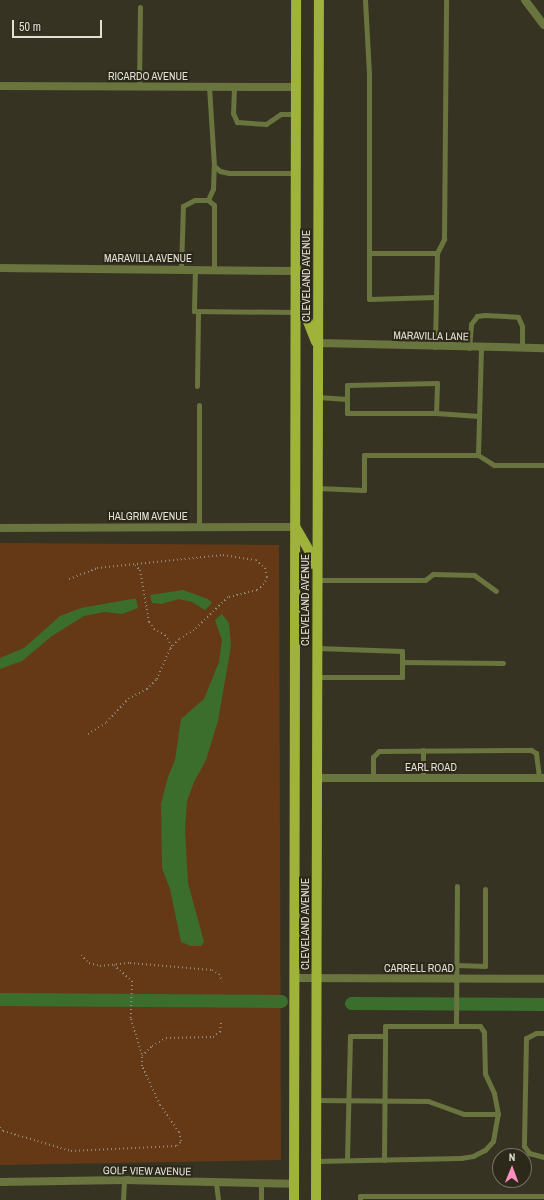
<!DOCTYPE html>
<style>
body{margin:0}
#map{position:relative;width:544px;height:1200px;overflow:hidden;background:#373323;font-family:"Archivo Narrow",sans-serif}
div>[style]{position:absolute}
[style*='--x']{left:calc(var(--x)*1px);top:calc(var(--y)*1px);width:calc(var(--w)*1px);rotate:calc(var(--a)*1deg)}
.green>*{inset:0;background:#663916}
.water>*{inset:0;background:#3b6e2d}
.canal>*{height:13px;margin:-6.5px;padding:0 6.5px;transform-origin:6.5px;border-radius:6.5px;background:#3b6e2d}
.path>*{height:2px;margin-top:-1px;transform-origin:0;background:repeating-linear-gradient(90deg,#8f8c7f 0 1px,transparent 0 4px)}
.service>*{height:5px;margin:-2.5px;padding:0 2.5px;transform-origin:2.5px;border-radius:2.5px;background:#69743f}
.minor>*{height:8px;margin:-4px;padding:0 4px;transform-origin:4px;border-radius:4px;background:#69743f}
.tertiary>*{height:8px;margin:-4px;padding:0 4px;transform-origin:4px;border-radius:4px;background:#69743f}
.primary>*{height:10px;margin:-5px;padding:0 5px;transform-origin:5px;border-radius:5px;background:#9fb33a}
span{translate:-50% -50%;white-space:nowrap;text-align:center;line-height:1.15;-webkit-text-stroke:4px #2c291a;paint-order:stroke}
.street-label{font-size:11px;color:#e2e0d6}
.north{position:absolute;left:492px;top:1148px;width:40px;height:40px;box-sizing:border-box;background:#2c291a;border:1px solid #757265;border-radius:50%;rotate:1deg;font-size:11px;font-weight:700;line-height:16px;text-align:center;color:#e2e0d6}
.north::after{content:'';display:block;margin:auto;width:14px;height:18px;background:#fc8fc1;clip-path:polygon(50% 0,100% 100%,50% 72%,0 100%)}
.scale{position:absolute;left:12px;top:20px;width:90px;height:18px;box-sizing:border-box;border:2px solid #e2e0d6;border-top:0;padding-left:5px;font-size:12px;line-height:14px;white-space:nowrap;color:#e2e0d6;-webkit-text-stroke:3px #2c291a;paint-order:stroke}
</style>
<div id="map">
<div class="green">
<i style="clip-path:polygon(0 543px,279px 545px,281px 1160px,0 1165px)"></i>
</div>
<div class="water">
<i style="clip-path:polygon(183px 590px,208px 599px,212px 603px,205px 610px,192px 602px,179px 599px,161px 604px,152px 603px,150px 595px)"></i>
<i style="clip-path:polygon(132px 599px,136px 599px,138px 608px,122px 614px,104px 612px,84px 616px,52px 636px,22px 661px,0 669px,0 658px,24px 648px,60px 616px,81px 608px)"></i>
<i style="clip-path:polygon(222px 614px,229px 623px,231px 646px,218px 721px,206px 760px,194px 782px,187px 801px,185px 830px,188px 883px,204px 942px,201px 946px,191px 946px,181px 942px,170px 889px,162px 868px,161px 804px,168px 777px,175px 760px,181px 719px,204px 699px,219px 662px,222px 640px,215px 620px)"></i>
</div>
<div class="canal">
<i style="--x:0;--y:999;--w:281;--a:0.4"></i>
<i style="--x:351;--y:1003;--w:193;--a:0.3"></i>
</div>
<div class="path">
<i style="--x:135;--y:565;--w:7;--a:45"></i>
<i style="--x:140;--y:570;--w:53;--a:80.2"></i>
<i style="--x:149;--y:622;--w:9;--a:54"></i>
<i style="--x:154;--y:629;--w:13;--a:29"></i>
<i style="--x:165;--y:635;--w:13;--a:58"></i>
<i style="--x:69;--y:579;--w:30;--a:-21"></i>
<i style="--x:97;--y:568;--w:127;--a:-5.9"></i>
<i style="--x:223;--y:555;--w:33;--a:9"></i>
<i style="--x:256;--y:560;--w:12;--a:42"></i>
<i style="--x:265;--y:568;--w:9;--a:77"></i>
<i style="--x:267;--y:577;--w:8;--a:113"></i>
<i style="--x:264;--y:584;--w:9;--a:139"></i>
<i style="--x:257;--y:590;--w:30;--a:166"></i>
<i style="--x:228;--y:597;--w:47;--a:135.9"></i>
<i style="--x:194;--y:630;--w:17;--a:149"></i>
<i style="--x:179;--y:639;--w:13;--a:132"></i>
<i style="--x:170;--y:649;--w:34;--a:114"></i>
<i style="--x:156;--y:680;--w:13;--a:135"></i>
<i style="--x:147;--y:689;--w:20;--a:153"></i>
<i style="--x:129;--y:698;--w:34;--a:133"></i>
<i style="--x:106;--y:723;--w:21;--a:149"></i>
<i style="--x:81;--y:955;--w:11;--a:45"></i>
<i style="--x:89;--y:963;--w:11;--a:15"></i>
<i style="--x:100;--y:966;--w:30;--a:-6"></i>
<i style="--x:130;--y:963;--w:82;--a:4.9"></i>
<i style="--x:212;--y:970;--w:8;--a:30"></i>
<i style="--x:219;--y:974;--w:8;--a:67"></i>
<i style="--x:114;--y:965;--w:24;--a:42"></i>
<i style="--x:132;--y:981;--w:38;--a:92"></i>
<i style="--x:131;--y:1019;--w:39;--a:73"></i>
<i style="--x:0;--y:1127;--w:5;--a:53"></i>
<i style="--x:3;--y:1131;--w:71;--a:16.4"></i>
<i style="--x:71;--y:1151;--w:106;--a:-2.7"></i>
<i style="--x:177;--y:1146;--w:6;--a:-51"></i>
<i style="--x:181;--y:1141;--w:9;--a:-103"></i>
<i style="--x:179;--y:1132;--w:33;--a:-125"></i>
<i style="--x:160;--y:1105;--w:43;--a:-114.8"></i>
<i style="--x:142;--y:1066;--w:10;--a:-90"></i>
<i style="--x:142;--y:1056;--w:14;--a:-45"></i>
<i style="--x:152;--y:1046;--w:16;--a:-30"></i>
<i style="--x:166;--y:1038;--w:47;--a:-1.2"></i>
<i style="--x:213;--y:1037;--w:9;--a:-36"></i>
<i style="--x:220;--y:1032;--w:10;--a:-84"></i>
</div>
<div class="service">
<i style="--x:365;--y:0;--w:74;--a:86.9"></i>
<i style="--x:369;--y:74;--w:225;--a:90"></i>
<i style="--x:369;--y:299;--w:67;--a:-1.7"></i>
<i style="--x:436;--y:297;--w:44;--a:-88.7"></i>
<i style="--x:437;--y:253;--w:16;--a:-63"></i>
<i style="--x:444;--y:239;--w:239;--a:-89.5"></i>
<i style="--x:139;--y:87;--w:80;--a:-89.3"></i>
<i style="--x:234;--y:87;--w:26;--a:92"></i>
<i style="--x:233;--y:113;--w:10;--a:66"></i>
<i style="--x:237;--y:122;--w:29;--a:4"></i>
<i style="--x:266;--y:124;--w:18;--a:-34"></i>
<i style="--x:281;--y:114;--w:15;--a:0"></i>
<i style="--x:214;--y:166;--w:8;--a:40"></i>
<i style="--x:220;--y:171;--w:9;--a:13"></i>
<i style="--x:229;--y:173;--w:67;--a:0"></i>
<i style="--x:208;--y:200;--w:12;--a:-66"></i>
<i style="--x:213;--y:189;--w:23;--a:-88"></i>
<i style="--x:214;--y:166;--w:79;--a:-93.6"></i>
<i style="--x:369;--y:253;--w:68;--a:0"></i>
<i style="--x:181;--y:269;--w:63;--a:-88.2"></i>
<i style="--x:183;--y:206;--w:13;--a:-27"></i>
<i style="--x:195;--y:200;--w:13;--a:0"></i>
<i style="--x:208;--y:200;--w:8;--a:40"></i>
<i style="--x:214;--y:205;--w:65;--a:90"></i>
<i style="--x:195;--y:269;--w:42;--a:91.4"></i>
<i style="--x:194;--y:311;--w:102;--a:0.6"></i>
<i style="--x:435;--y:347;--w:50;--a:-88.9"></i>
<i style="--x:469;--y:348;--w:24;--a:-85"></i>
<i style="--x:471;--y:324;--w:10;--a:-53"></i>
<i style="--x:477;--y:316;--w:8;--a:-7"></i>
<i style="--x:485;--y:315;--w:33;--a:3"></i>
<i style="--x:518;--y:317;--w:10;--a:66"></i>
<i style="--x:522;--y:326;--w:22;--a:90"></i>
<i style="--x:197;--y:386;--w:75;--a:-89.2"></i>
<i style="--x:318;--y:397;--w:29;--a:4"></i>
<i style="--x:199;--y:405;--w:122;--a:90"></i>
<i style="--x:436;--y:413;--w:30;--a:-88"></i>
<i style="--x:437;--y:383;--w:90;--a:178.7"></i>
<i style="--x:347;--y:385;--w:28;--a:90"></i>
<i style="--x:347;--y:413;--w:89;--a:0"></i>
<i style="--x:436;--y:413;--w:43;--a:4"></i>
<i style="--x:478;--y:455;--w:107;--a:-88.4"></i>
<i style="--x:317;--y:488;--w:47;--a:2.4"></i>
<i style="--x:364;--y:490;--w:35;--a:-90"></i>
<i style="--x:364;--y:455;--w:114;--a:0"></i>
<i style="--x:478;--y:455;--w:19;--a:32"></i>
<i style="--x:494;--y:465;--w:50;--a:0"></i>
<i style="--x:317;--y:580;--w:108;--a:0"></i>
<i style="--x:425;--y:580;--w:10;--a:-37"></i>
<i style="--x:433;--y:574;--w:41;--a:1.4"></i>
<i style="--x:474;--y:575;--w:27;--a:36"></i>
<i style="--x:402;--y:662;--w:101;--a:0.6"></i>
<i style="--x:316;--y:677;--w:86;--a:0"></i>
<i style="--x:402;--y:677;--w:26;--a:-90"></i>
<i style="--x:402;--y:651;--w:85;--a:-178"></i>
<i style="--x:423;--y:750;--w:28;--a:90"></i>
<i style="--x:373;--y:778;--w:21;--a:-90"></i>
<i style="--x:373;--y:757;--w:8;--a:-45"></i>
<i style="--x:379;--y:751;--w:152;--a:-0.4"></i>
<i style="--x:531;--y:750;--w:6;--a:31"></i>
<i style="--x:536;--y:753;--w:25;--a:83"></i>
<i style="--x:457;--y:965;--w:28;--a:2"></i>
<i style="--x:485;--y:966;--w:77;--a:-90"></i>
<i style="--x:456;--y:1025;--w:139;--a:-89.6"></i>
<i style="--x:544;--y:1033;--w:8;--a:180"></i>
<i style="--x:536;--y:1033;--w:11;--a:153"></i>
<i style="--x:526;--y:1038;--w:108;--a:91.1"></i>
<i style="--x:524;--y:1146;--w:9;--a:54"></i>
<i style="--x:529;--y:1153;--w:16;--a:15"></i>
<i style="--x:316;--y:1100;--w:112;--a:0.5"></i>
<i style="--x:428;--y:1101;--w:38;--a:20"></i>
<i style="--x:464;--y:1114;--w:34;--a:0"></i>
<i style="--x:384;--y:1160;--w:124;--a:-89.5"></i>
<i style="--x:316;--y:1161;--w:145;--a:-1.2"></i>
<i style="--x:461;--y:1158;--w:12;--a:-9"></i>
<i style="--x:473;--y:1156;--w:13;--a:-27"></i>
<i style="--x:485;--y:1150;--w:12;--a:-48"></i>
<i style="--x:493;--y:1141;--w:27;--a:-80"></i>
<i style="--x:498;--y:1114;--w:21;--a:-101"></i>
<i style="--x:494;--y:1093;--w:21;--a:-115"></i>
<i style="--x:485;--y:1074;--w:42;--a:-91.4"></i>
<i style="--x:484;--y:1032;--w:7;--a:-124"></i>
<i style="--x:480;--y:1026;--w:95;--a:180"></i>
<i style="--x:385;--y:1026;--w:10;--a:90"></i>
<i style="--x:385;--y:1036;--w:35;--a:180"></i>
<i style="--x:350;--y:1036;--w:124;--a:91.4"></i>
<i style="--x:216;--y:1183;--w:17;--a:83"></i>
<i style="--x:123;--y:1200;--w:20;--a:-87"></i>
<i style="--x:261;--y:1200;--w:17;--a:-90"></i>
<i style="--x:360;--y:1200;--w:4;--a:-90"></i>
<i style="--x:360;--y:1196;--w:184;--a:0"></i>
</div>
<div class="minor">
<i style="--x:525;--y:0;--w:31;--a:53"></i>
<i style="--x:0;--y:86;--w:296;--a:0.2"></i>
<i style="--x:0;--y:268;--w:296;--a:0.6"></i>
<i style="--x:318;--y:343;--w:226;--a:1.3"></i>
<i style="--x:0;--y:528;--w:296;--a:-0.2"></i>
<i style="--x:318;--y:778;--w:226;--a:0"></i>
<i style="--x:0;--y:1182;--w:124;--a:-0.9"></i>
<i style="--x:124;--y:1180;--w:170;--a:1.3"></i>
</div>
<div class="tertiary">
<i style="--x:295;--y:978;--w:249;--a:0.2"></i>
</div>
<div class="primary">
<i style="--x:299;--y:299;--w:46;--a:68.4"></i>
<i style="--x:296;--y:528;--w:30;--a:60"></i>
<i style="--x:311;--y:554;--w:10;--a:79"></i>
<i style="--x:294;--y:1200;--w:1200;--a:-89.9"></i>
<i style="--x:316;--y:1200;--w:1200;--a:-89.86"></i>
</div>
<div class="street-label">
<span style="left:148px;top:76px">RICARDO AVENUE</span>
<span style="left:148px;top:258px">MARAVILLA AVENUE</span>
<span style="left:306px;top:276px;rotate:-90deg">CLEVELAND AVENUE</span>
<span style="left:431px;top:336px;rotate:1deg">MARAVILLA LANE</span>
<span style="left:148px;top:516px">HALGRIM AVENUE</span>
<span style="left:305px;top:600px;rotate:-90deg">CLEVELAND AVENUE</span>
<span style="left:431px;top:767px">EARL ROAD</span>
<span style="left:305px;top:924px;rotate:-90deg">CLEVELAND AVENUE</span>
<span style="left:419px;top:968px">CARRELL ROAD</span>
<span style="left:147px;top:1171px;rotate:1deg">GOLF VIEW AVENUE</span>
</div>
<div class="north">N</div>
<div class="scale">50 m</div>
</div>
